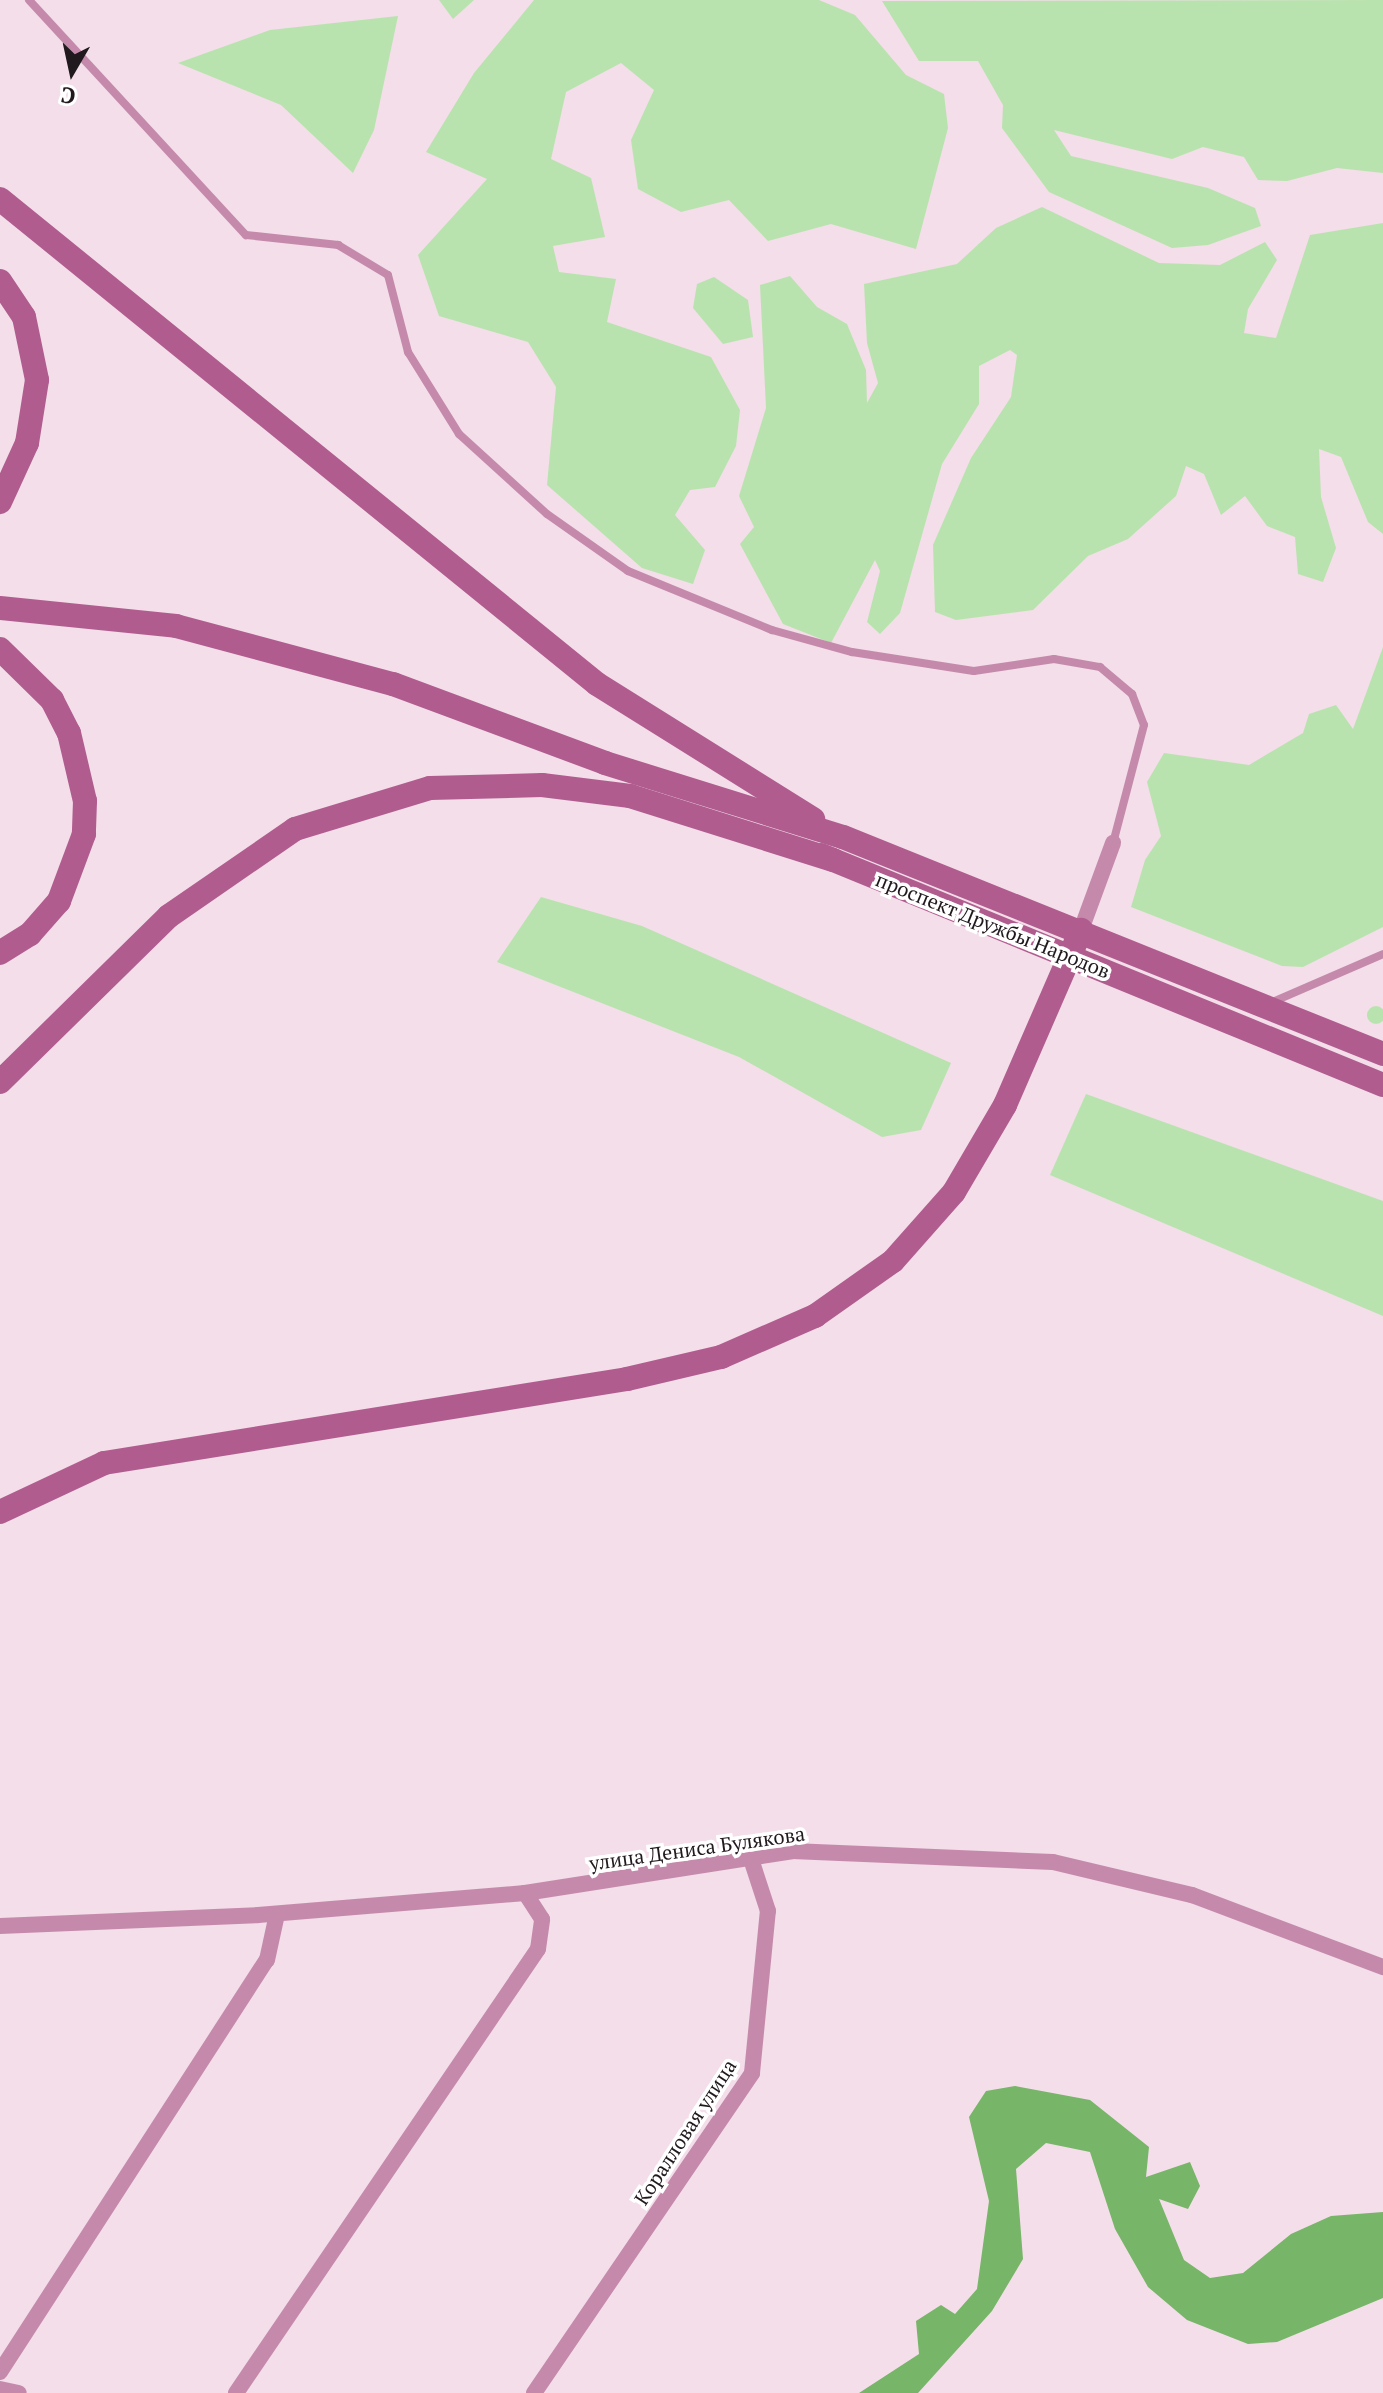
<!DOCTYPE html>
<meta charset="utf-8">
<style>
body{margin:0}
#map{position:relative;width:1383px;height:2393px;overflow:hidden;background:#f3dee9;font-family:"PT Serif",serif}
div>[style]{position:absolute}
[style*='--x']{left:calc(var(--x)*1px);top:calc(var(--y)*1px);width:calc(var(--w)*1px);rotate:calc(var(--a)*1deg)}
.green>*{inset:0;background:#b9e3ae}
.round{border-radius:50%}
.water>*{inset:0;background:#77b568}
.lane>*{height:8px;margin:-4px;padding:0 4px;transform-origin:4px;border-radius:4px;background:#c58aab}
.street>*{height:16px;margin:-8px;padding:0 8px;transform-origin:8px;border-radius:8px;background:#c58aab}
.secondary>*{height:24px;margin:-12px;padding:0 12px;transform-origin:12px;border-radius:12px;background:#b15c8f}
span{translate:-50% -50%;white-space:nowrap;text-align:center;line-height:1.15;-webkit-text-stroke:7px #fff;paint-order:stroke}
.street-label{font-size:20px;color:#20191d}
.north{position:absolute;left:32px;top:32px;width:80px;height:80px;-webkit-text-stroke:6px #fff;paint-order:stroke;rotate:189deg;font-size:22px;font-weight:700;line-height:32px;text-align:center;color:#20191d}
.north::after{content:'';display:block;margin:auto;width:28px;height:36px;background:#20191d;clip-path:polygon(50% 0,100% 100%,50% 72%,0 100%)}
</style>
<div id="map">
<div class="green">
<i style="clip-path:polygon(439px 0,474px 0,453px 19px)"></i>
<i style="clip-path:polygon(534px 0,819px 0,855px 15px,906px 75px,944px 94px,948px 128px,916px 249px,831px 224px,768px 241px,729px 200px,681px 212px,638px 189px,631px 140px,654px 90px,621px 63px,566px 92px,551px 159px,591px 178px,605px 237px,553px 246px,559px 272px,616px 279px,607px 322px,711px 357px,740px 410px,736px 446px,715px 487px,690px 490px,675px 515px,705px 550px,693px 584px,642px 568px,547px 485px,556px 387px,528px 342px,439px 316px,418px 255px,487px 179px,426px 152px,474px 73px)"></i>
<i style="clip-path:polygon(1383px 0,1383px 173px,1337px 168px,1287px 181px,1258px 180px,1244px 157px,1203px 147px,1172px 159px,1054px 130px,1071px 156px,1208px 188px,1255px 208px,1261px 226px,1208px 245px,1172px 248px,1049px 192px,1002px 128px,1003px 105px,978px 61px,919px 61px,882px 1px)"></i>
<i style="clip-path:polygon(398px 16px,374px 130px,353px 173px,281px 105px,178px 63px,270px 30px)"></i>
<i style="clip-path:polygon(1042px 207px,1159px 263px,1220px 265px,1265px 242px,1277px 260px,1248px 309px,1244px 333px,1276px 338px,1310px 235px,1383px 223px,1383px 534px,1368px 522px,1341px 457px,1319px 449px,1321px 497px,1336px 548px,1323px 582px,1298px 574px,1295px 537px,1267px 526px,1245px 496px,1221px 515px,1204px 474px,1186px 466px,1176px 496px,1128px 539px,1088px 556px,1033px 610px,956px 620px,935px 612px,933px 545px,971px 458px,1011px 397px,1017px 355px,1010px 350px,979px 366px,979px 404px,942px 464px,900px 613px,880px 634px,867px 622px,880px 571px,875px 560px,831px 643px,783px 624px,740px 544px,754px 527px,739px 496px,766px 408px,760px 285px,790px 276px,817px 307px,847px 324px,866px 370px,867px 403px,878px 383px,867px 343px,864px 284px,957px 264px,996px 228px)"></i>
<i style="clip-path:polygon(714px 277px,748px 300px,753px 337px,723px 344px,693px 308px,697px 284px)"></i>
<i style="clip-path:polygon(1383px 647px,1383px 927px,1303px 967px,1282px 966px,1131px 907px,1145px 860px,1161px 836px,1147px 782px,1164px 753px,1249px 765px,1303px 733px,1309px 714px,1336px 705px,1353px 729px)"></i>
<i style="clip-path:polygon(541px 897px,642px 926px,951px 1063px,921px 1130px,882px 1137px,739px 1057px,497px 962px)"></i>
<i class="round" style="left:1367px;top:1006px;width:18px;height:18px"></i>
<i style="clip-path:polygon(1086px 1094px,1383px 1201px,1383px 1316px,1050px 1175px)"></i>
</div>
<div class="water">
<i style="clip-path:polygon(1015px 2086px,1090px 2100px,1149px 2147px,1146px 2177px,1190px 2162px,1200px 2186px,1188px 2209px,1159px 2199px,1184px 2260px,1210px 2278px,1243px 2273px,1291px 2234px,1331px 2216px,1383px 2212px,1383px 2298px,1277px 2342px,1248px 2344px,1187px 2320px,1148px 2287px,1115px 2229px,1090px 2152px,1046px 2143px,1016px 2169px,1023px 2259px,992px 2311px,918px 2393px,859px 2393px,919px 2354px,916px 2321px,941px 2305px,955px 2314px,977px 2289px,989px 2201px,969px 2117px,986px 2091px)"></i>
</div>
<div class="lane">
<i style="--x:29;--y:0;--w:320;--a:47.3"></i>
<i style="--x:246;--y:235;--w:93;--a:6.2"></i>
<i style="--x:338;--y:245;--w:58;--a:31"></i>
<i style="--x:388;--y:275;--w:80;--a:75.4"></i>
<i style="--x:408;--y:352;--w:97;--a:58.1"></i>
<i style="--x:459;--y:434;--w:119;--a:42.3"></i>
<i style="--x:547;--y:514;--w:99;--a:35.1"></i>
<i style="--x:628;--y:571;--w:156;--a:22.3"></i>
<i style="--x:772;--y:630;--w:83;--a:15.4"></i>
<i style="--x:852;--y:652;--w:123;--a:8.9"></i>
<i style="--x:974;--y:671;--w:81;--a:-8.5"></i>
<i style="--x:1054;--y:659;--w:47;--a:9.9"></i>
<i style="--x:1100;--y:667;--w:42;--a:40.2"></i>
<i style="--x:1132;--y:694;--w:33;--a:69"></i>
<i style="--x:1144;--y:725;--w:122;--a:104.7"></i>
<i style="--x:1270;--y:1003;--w:123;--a:-23.4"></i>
</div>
<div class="street">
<i style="--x:1081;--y:930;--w:93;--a:-69.8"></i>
<i style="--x:0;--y:1926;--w:258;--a:-2.4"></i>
<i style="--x:258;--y:1915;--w:268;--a:-4.7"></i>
<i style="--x:525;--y:1893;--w:270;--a:-8.9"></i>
<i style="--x:792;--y:1851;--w:261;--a:2.4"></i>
<i style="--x:1053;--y:1862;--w:143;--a:13.4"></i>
<i style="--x:1192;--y:1895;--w:204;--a:20.7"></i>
<i style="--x:0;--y:2372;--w:491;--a:-57.1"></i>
<i style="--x:267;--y:1960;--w:47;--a:-77.7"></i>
<i style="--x:0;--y:2389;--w:19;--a:12"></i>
<i style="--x:236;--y:2393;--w:537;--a:-55.78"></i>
<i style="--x:538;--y:1949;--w:30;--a:-82"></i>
<i style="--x:542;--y:1919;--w:31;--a:-123"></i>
<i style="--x:534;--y:2393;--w:387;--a:-55.7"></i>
<i style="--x:752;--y:2073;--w:163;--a:-84.4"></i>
<i style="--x:768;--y:1911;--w:55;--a:-108.1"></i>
</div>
<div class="secondary">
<i style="--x:0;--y:199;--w:769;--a:39.09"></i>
<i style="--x:597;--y:684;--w:255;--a:32"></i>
<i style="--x:0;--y:281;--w:43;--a:56.3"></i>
<i style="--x:24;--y:317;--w:64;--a:78.3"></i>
<i style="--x:37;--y:380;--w:64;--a:99"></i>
<i style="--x:27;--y:443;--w:65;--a:114.6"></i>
<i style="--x:0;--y:608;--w:177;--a:5.8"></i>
<i style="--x:176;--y:626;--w:225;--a:15"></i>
<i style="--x:393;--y:684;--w:226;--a:20.4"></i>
<i style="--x:605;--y:763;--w:249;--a:17.3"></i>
<i style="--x:843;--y:837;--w:582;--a:21.89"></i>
<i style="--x:0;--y:649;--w:73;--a:44.4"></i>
<i style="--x:52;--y:700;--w:37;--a:63"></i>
<i style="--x:69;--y:733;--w:70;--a:76.8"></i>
<i style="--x:85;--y:801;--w:33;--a:92"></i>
<i style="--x:84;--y:834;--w:72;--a:110.5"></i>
<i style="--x:59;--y:901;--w:44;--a:131.3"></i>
<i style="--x:30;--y:934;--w:36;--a:148"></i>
<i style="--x:821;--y:855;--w:607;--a:22.26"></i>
<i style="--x:0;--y:1082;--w:237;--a:-44.5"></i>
<i style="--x:169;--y:916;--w:153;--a:-34.6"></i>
<i style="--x:295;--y:829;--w:141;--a:-16.9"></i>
<i style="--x:430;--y:788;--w:112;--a:-1.5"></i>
<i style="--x:542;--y:785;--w:89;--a:7.1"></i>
<i style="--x:630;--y:796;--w:213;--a:17.5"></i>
<i style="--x:0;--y:1512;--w:115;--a:-25.2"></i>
<i style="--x:104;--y:1463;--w:530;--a:-9.12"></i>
<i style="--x:627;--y:1379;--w:97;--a:-13.2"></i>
<i style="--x:721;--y:1357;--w:103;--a:-23.6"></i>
<i style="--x:815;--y:1316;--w:95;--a:-35.2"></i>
<i style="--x:893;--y:1261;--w:92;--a:-48.5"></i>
<i style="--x:954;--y:1192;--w:101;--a:-59.6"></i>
<i style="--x:1005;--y:1105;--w:191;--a:-66.5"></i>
</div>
<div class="street-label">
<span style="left:993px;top:925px;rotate:22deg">проспект Дружбы Народов</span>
<span style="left:697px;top:1848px;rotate:-8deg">улица Дениса Булякова</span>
<span style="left:685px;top:2132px;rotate:-57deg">Коралловая улица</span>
</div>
<div class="north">С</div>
</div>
